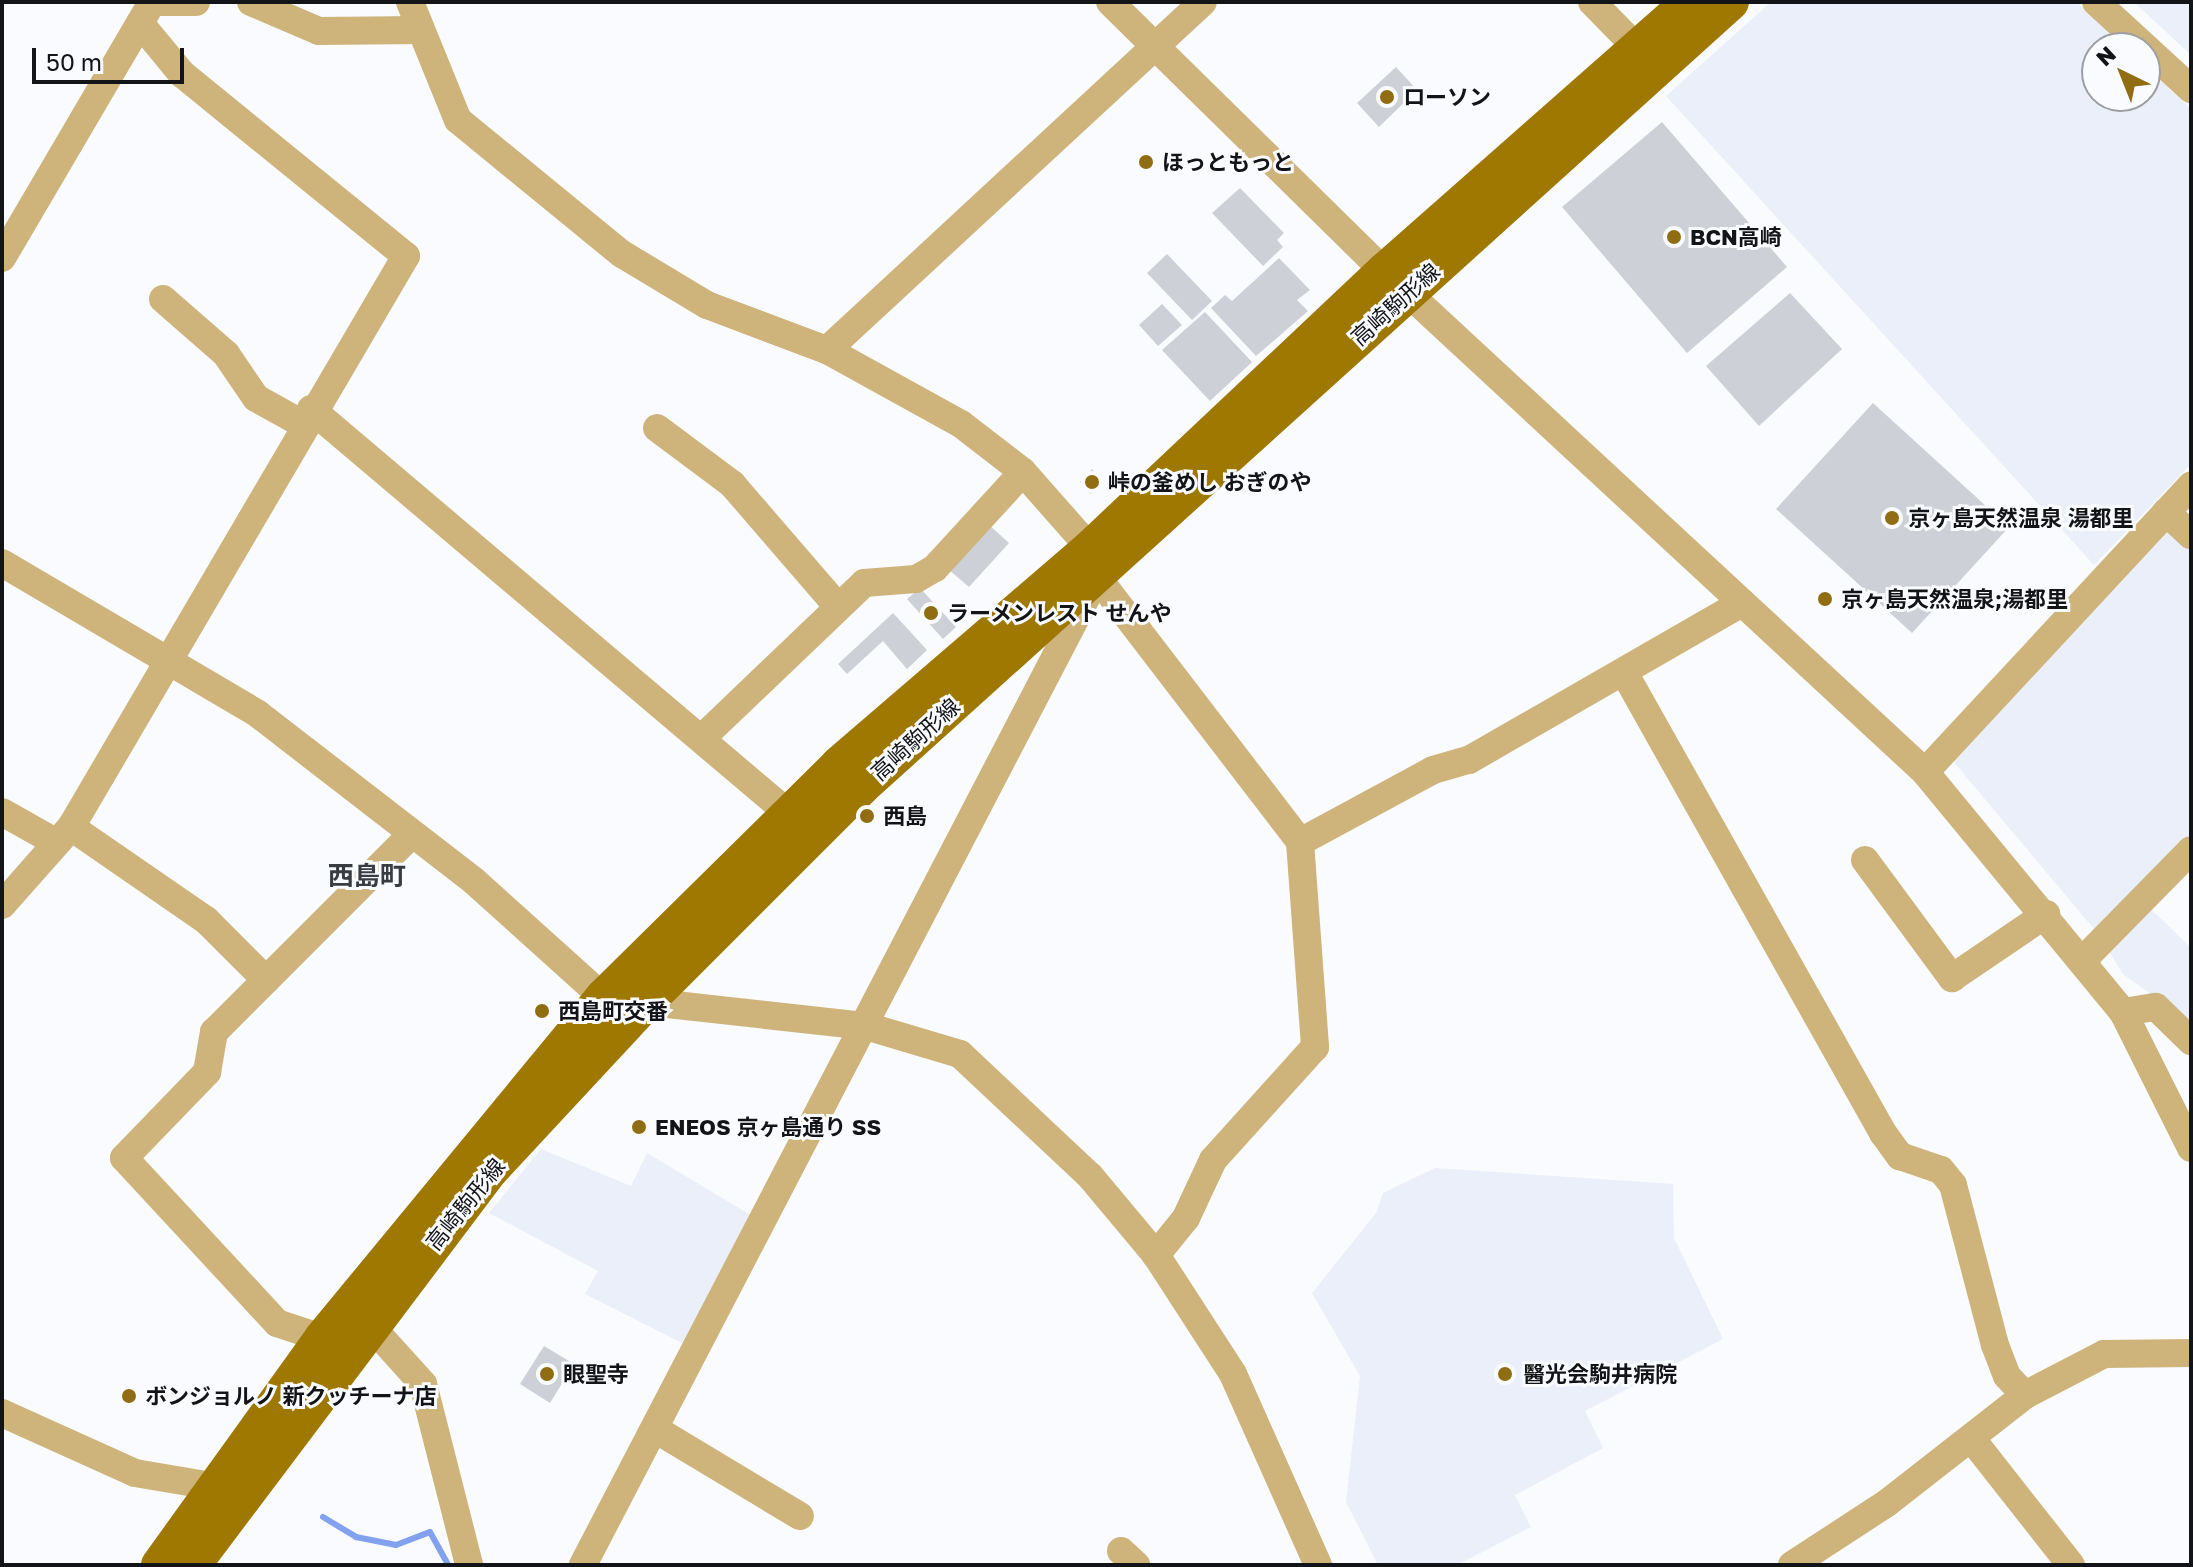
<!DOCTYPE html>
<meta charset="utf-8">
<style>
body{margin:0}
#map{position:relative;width:2193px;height:1567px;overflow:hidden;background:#f9fbff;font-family:"Golos Text","Noto Sans JP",sans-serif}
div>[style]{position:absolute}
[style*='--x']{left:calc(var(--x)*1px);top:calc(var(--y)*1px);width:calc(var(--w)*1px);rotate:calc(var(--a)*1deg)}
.built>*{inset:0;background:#eaeff9}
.stream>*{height:6px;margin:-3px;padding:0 3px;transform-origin:3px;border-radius:3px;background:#82a1ee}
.building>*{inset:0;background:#cdd0d7}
.minor>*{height:28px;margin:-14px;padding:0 14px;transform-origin:14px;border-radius:14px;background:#ceb47b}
.major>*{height:36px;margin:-18px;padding:0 18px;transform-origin:18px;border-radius:18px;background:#9f7802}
.dots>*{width:22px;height:22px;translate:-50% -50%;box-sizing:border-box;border:4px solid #f9fbff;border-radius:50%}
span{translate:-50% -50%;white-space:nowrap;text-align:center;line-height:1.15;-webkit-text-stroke:6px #f9fbff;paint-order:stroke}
.poi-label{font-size:22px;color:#131417;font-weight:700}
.left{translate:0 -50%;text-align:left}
.street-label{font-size:22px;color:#131417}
.quarter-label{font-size:26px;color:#393c41;font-weight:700}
.frame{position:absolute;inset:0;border:4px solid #131417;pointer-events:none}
.north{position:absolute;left:2081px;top:32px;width:80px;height:80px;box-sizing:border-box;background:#f9fbff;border:2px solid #9d9fa2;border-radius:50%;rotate:317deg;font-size:22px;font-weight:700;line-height:32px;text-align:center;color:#131417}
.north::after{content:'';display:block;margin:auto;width:28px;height:36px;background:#906d12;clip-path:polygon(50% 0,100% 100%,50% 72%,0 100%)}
.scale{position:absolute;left:32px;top:48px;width:152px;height:36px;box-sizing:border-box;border:4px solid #131417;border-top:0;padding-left:10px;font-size:24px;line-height:28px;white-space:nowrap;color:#131417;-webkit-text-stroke:6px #f9fbff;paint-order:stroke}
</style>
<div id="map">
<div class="built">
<i style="clip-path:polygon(1771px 2px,2077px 2px,2126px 48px,2097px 48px,2097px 96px,2145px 96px,2145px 66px,2191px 109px,2191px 464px,2094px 565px,1666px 96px)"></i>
<i style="clip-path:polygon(2134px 2px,2191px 2px,2191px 55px)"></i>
<i style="clip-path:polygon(2168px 528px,2191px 550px,2191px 841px,2100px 936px,1952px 760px)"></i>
<i style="clip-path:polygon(2149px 907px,2191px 948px,2191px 1023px,2123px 974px,2108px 950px)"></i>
<i style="clip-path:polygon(541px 1149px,631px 1186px,647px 1153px,754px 1217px,686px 1345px,585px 1294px,598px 1271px,489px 1213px)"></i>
<i style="clip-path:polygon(1435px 1168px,1673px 1184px,1674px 1238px,1723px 1339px,1585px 1411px,1603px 1448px,1515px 1495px,1531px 1527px,1457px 1565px,1378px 1565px,1346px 1502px,1360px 1376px,1312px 1293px,1376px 1213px,1383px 1193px)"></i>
</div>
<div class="stream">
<i style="--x:323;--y:1517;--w:39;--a:31"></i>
<i style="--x:356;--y:1537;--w:41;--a:11.3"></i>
<i style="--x:396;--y:1545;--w:36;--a:-21"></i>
<i style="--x:430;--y:1532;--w:38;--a:61"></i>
</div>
<div class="building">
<i style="clip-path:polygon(1396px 67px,1417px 90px,1379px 127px,1357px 103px)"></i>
<i style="clip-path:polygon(1662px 122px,1787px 267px,1687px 353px,1562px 207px)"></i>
<i style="clip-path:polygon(1240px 188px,1284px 233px,1277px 240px,1283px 247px,1263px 266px,1212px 213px)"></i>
<i style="clip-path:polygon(1167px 254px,1212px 301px,1192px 320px,1147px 273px)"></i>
<i style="clip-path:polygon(1279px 258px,1310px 290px,1297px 300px,1308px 311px,1256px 356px,1211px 308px,1225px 295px,1232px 301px)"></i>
<i style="clip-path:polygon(1790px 293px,1842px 349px,1759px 426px,1706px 366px)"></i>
<i style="clip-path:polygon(1162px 304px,1182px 325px,1158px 346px,1139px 325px)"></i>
<i style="clip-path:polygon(1205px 312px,1252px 362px,1210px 401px,1162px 350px)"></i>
<i style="clip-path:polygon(1873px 403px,2009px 527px,1912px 633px,1776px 509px)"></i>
<i style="clip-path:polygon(1092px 469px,1103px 481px,1091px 494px,1080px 482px)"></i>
<i style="clip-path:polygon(988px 524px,1009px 543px,969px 587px,948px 569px)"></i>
<i style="clip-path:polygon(920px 588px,956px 627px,943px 639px,907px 599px)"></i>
<i style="clip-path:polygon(893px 613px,927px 650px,907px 669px,883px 641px,847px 674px,838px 664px)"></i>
<i style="clip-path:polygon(544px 1346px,574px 1364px,550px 1403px,520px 1384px)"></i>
</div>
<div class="minor">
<i style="--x:155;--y:2;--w:41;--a:0"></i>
<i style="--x:251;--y:2;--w:74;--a:23.1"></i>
<i style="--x:319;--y:31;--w:101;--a:-0.6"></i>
<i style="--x:410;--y:2;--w:127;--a:67.9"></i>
<i style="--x:458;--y:120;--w:212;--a:39.3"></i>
<i style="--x:622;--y:254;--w:99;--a:31"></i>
<i style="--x:707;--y:305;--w:128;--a:20.6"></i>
<i style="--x:827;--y:350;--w:153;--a:28.9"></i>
<i style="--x:961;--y:424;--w:78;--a:37.7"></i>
<i style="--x:1023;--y:472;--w:101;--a:48.6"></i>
<i style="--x:1090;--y:548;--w:30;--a:76"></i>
<i style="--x:1097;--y:577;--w:1114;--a:117.49"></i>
<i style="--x:1110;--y:2;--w:384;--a:44.5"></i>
<i style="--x:1384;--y:271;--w:737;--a:42.8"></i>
<i style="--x:1925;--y:772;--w:311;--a:50.5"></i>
<i style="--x:2123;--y:1012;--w:152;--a:63.4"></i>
<i style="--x:1592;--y:2;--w:66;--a:45.6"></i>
<i style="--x:2096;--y:2;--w:129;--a:42.5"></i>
<i style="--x:2;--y:258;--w:297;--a:-59.6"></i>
<i style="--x:163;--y:299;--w:84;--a:41.1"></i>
<i style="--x:226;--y:354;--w:53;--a:55.7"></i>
<i style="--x:256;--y:398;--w:54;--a:29"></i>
<i style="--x:827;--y:350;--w:512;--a:-42.79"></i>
<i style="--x:311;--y:409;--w:627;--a:40.27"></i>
<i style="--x:657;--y:428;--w:94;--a:36.7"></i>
<i style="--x:732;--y:484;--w:162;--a:49.2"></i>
<i style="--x:2166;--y:512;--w:34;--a:43"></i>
<i style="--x:2;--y:563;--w:297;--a:30.5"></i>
<i style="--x:258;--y:714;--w:273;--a:37.7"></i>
<i style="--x:474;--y:881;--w:173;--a:42"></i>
<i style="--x:603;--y:997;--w:265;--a:6.3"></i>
<i style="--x:866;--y:1026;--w:98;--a:16.6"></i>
<i style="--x:960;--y:1054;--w:178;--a:43.2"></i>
<i style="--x:1090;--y:1176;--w:103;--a:50.1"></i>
<i style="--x:1156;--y:1255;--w:142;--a:57.1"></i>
<i style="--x:1233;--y:1374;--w:209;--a:66"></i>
<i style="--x:1097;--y:577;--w:334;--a:52.5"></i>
<i style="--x:1300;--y:842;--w:206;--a:85.8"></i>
<i style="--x:1315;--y:1047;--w:152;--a:132.1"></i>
<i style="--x:1213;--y:1160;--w:64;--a:115"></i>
<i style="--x:1186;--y:1218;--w:48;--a:129"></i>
<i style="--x:1625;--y:674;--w:527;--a:60.66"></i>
<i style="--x:1883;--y:1133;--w:29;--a:54"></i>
<i style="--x:1900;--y:1156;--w:43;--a:18.9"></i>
<i style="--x:1941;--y:1170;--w:19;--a:51"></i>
<i style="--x:1953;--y:1185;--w:165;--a:75.3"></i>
<i style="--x:1995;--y:1345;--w:33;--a:69"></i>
<i style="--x:2007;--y:1376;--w:26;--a:47"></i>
<i style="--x:704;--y:736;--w:221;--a:-43.7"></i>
<i style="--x:864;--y:583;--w:52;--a:-4.4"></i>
<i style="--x:916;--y:579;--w:22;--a:-30"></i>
<i style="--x:935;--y:568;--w:130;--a:-47.5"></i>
<i style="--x:1925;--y:772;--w:391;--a:-47.1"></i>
<i style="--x:2;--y:812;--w:63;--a:29.4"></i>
<i style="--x:71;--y:827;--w:164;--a:34.6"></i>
<i style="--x:206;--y:920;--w:85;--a:45"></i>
<i style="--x:1300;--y:842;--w:151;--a:-28.4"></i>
<i style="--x:1433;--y:770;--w:37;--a:-16"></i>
<i style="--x:1469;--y:760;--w:315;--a:-29.9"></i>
<i style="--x:1865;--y:860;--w:147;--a:53.6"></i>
<i style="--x:1952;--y:978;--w:114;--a:-34.2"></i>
<i style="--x:2;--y:905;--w:104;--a:-48.5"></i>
<i style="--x:71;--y:827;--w:662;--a:-59.6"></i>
<i style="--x:406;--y:256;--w:289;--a:-140.9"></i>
<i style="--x:182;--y:74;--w:66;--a:-129.5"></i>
<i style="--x:2083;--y:960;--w:154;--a:-45.5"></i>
<i style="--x:2123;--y:1012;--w:33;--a:-9"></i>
<i style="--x:2156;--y:1007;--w:49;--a:44.2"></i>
<i style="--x:369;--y:1324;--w:81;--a:48"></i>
<i style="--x:423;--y:1384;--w:187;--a:75.7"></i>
<i style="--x:322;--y:1338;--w:47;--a:-161.6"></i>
<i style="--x:277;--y:1323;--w:225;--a:-132.8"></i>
<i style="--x:124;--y:1158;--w:120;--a:-46"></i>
<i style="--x:207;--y:1072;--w:41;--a:-80.1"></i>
<i style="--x:214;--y:1032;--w:277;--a:-45"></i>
<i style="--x:2;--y:1413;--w:146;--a:24.3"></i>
<i style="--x:135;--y:1473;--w:78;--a:9.6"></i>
<i style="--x:655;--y:1429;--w:169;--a:31"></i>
<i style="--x:1971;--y:1438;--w:162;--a:51.8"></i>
<i style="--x:1121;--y:1551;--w:21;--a:43"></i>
<i style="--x:1792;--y:1565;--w:113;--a:-33.1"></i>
<i style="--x:1887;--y:1503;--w:175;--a:-38"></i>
<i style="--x:2025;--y:1395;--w:89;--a:-27.4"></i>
<i style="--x:2104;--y:1354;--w:87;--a:-0.7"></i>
</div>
<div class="major">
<i style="--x:159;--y:1565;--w:279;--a:-54.3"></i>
<i style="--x:322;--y:1338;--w:442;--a:-50.5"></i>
<i style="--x:603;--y:997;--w:332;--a:-44.6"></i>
<i style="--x:839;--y:764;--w:331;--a:-40.7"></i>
<i style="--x:1090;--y:548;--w:404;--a:-43.3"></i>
<i style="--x:1384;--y:271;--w:407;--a:-41.4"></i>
<i style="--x:193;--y:1565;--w:493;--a:-53"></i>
<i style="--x:490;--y:1171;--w:228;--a:-47.1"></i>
<i style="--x:645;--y:1004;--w:307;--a:-45"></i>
<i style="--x:862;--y:787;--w:1171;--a:-42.09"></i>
</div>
<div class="dots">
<i style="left:1387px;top:97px;background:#906d12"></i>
<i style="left:1146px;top:162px;background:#906d12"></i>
<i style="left:1674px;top:237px;background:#906d12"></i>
<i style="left:1092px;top:482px;background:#906d12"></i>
<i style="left:1892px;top:518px;background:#906d12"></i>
<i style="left:1825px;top:599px;background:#906d12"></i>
<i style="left:931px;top:613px;background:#906d12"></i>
<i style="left:867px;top:816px;background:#906d12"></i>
<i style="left:542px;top:1011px;background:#906d12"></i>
<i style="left:639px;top:1127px;background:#906d12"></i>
<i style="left:547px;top:1374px;background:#906d12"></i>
<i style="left:1505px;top:1374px;background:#906d12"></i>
<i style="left:129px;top:1396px;background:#906d12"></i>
</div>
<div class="poi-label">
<span class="left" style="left:1403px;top:97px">ローソン</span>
<span class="left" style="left:1162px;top:162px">ほっともっと</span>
<span class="left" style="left:1690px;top:237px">BCN高崎</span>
<span class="left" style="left:1108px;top:482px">峠の釜めし おぎのや</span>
<span class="left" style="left:1908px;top:518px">京ヶ島天然温泉 湯都里</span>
<span class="left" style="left:1841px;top:599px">京ヶ島天然温泉;湯都里</span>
<span class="left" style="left:947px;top:613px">ラーメンレスト せんや</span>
<span class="left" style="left:883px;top:816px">西島</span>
<span class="left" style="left:558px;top:1011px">西島町交番</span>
<span class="left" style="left:655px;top:1127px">ENEOS 京ヶ島通り SS</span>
<span class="left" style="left:563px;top:1374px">眼聖寺</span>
<span class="left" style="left:1523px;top:1374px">醫光会駒井病院</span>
<span class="left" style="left:145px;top:1396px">ボンジョルノ 新クッチーナ店</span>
</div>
<div class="street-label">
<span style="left:1395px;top:304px;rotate:-42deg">高崎駒形線</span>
<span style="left:915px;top:739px;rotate:-42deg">高崎駒形線</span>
<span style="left:465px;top:1204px;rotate:-51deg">高崎駒形線</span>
</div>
<div class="quarter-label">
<span style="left:367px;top:876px">西島町</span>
</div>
<div class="frame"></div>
<div class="north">N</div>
<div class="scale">50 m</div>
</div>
